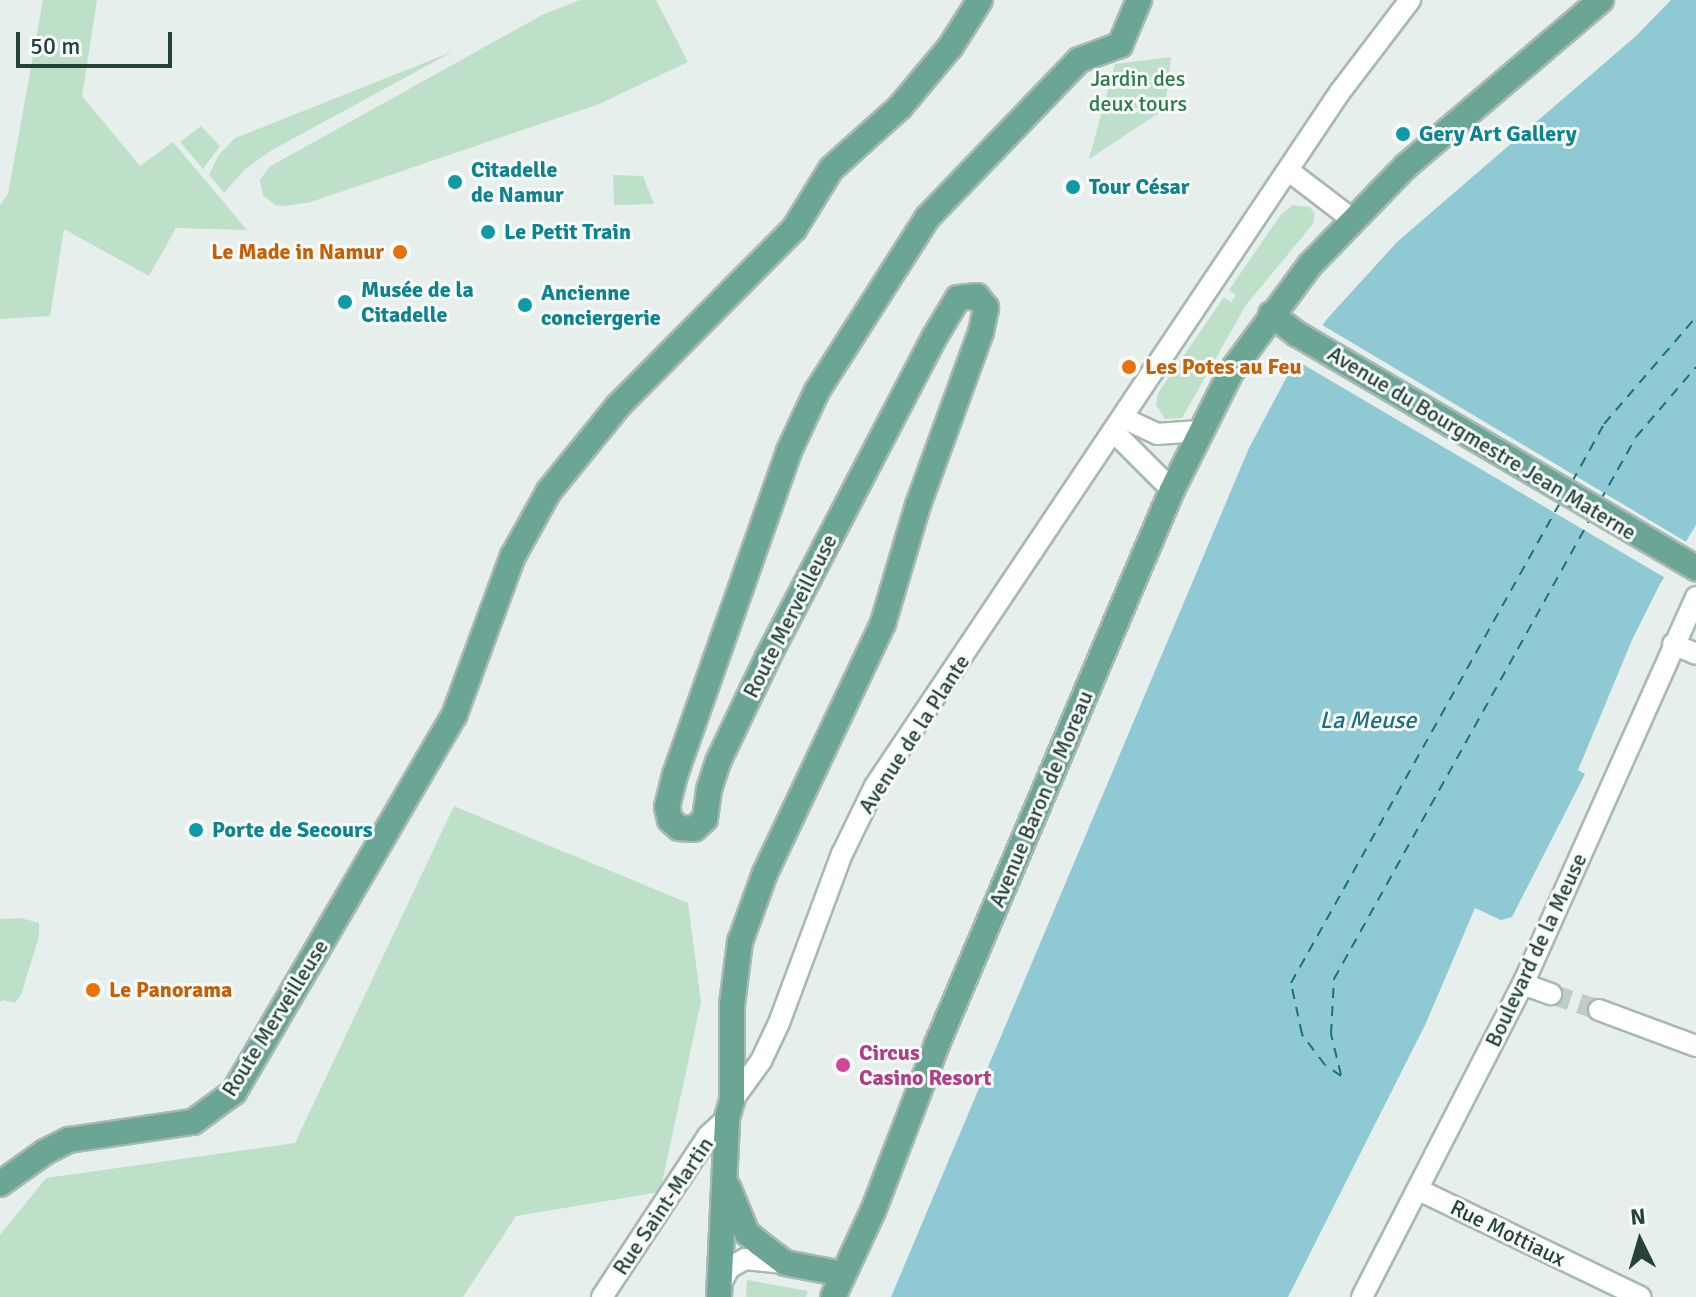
<!DOCTYPE html>
<meta charset="utf-8">
<style>
body{margin:0}
#map{position:relative;width:1696px;height:1297px;overflow:hidden;background:#e6efeb;font-family:Signika,sans-serif}
div>[style]{position:absolute}
[style*='--x']{left:calc(var(--x)*1px);top:calc(var(--y)*1px);width:calc(var(--w)*1px);rotate:calc(var(--a)*1deg)}
.green>*{inset:0;background:#bfe0c8}
.water>*{inset:0;background:#8ec9d4}
.pier>*{inset:0;background:#e6efeb}
.ferry>*{height:2px;margin-top:-1px;transform-origin:0;background:repeating-linear-gradient(90deg,#1c6f80 0 10px,transparent 0 18px)}
.minor-tunnel>*{height:20px;margin-top:-10px;transform-origin:0;background:repeating-linear-gradient(90deg,#bfccc8 0 20px,transparent 0 30px)}
.roads{filter:drop-shadow(2px 0 #a8b8b2) drop-shadow(-2px 0 #a8b8b2) drop-shadow(0 2px #a8b8b2) drop-shadow(0 -2px #a8b8b2)}
.minor>*{height:20px;margin:-10px;padding:0 10px;transform-origin:10px;border-radius:10px;background:#fff}
.major>*{height:24px;margin:-12px;padding:0 12px;transform-origin:12px;border-radius:12px;background:#6aa596}
.dots>*{width:22px;height:22px;translate:-50% -50%;box-sizing:border-box;border:4px solid #f7fbf9;border-radius:50%}
span{translate:-50% -50%;white-space:nowrap;text-align:center;line-height:1.15;-webkit-text-stroke:6px #f7fbf9;paint-order:stroke}
.park-label{font-size:22px;color:#2d7a4b}
.culture-label{font-size:22px;color:#0d838f;font-weight:700}
.left{translate:0 -50%;text-align:left}
.food-label{font-size:22px;color:#c56008;font-weight:700}
.right{translate:-100% -50%;text-align:right}
.street-label{font-size:22px;color:#24423a}
.hotel-label{font-size:22px;color:#b23c85;font-weight:700}
.water-label{font-size:24px;color:#1c6f80;font-style:italic}
.north{position:absolute;left:1600px;top:1201px;width:80px;height:80px;-webkit-text-stroke:6px #f7fbf9;paint-order:stroke;rotate:355deg;font-size:22px;font-weight:700;line-height:32px;text-align:center;color:#24423a}
.north::after{content:'';display:block;margin:auto;width:28px;height:36px;background:#24423a;clip-path:polygon(50% 0,100% 100%,50% 72%,0 100%)}
.scale{position:absolute;left:16px;top:32px;width:156px;height:36px;box-sizing:border-box;border:4px solid #24423a;border-top:0;padding-left:10px;font-size:24px;line-height:28px;white-space:nowrap;color:#24423a;-webkit-text-stroke:6px #f7fbf9;paint-order:stroke}
</style>
<div id="map">
<div class="green">
<i style="clip-path:polygon(43px 0,97px 0,82px 96px,140px 166px,173px 142px,247px 230px,176px 228px,149px 276px,64px 229px,50px 316px,0 319px,0 205px,8px 194px)"></i>
<i style="clip-path:polygon(580px 0,656px 0,688px 62px,599px 104px,311px 202px,285px 206px,275px 205px,263px 195px,260px 180px,269px 167px,542px 15px)"></i>
<i style="clip-path:polygon(454px 51px,272px 150px,244px 170px,224px 193px,209px 175px,218px 156px,235px 138px)"></i>
<i style="clip-path:polygon(1171px 57px,1165px 109px,1089px 159px,1115px 64px)"></i>
<i style="clip-path:polygon(201px 126px,220px 146px,203px 169px,180px 142px)"></i>
<i style="clip-path:polygon(613px 175px,643px 176px,654px 204px,614px 205px)"></i>
<i style="clip-path:polygon(1293px 205px,1310px 207px,1315px 215px,1313px 224px,1246px 305px,1182px 418px,1165px 419px,1156px 405px,1158px 393px,1224px 297px,1231px 302px,1236px 295px,1229px 290px,1282px 213px)"></i>
<i style="clip-path:polygon(454px 806px,688px 903px,701px 1002px,660px 1192px,516px 1216px,463px 1297px,0 1297px,0 1235px,46px 1178px,295px 1143px)"></i>
<i style="clip-path:polygon(21px 918px,39px 923px,39px 936px,21px 995px,15px 1003px,2px 1000px,0 1003px,0 919px)"></i>
<i style="clip-path:polygon(747px 1280px,808px 1291px,806px 1297px,746px 1297px)"></i>
</div>
<div class="water">
<i style="clip-path:polygon(1671px 0,1696px 0,1696px 525px,1660px 584px,1632px 640px,1578px 770px,1585px 774px,1512px 917px,1501px 920px,1475px 908px,1426px 1023px,1288px 1297px,891px 1297px,1249px 448px,1291px 369px,1327px 319px,1397px 242px,1636px 36px)"></i>
</div>
<div class="pier">
<i style="clip-path:polygon(1319px 323px,1688px 543px,1667px 579px,1294px 359px)"></i>
</div>
<div class="ferry">
<i style="--x:1572;--y:482;--w:66;--a:-61.1"></i>
<i style="--x:1604;--y:424;--w:141;--a:-49.3"></i>
<i style="--x:1600;--y:501;--w:73;--a:-60.6"></i>
<i style="--x:1636;--y:437;--w:92;--a:-49.4"></i>
<i style="--x:1341;--y:1075;--w:42;--a:-103.7"></i>
<i style="--x:1331;--y:1034;--w:55;--a:-86.9"></i>
<i style="--x:1334;--y:979;--w:524;--a:-60.89"></i>
<i style="--x:1341;--y:1076;--w:19;--a:-145"></i>
<i style="--x:1325;--y:1065;--w:39;--a:-127"></i>
<i style="--x:1302;--y:1034;--w:52;--a:-102.2"></i>
<i style="--x:1291;--y:983;--w:552;--a:-60.74"></i>
</div>
<div class="minor-tunnel">
<i style="--x:1551;--y:994;--w:51;--a:18.4"></i>
</div>
<div class="roads">
<div class="minor">
<i style="--x:1289;--y:171;--w:81;--a:37.4"></i>
<i style="--x:1123;--y:418;--w:38;--a:25"></i>
<i style="--x:1157;--y:434;--w:42;--a:-4.1"></i>
<i style="--x:1113;--y:431;--w:83;--a:45"></i>
<i style="--x:1673;--y:644;--w:25;--a:23"></i>
<i style="--x:1523;--y:984;--w:30;--a:20"></i>
<i style="--x:1599;--y:1010;--w:103;--a:20.4"></i>
<i style="--x:732;--y:1101;--w:49;--a:-54.1"></i>
<i style="--x:761;--y:1061;--w:42;--a:-64.7"></i>
<i style="--x:779;--y:1023;--w:180;--a:-69.6"></i>
<i style="--x:842;--y:854;--w:76;--a:-64.1"></i>
<i style="--x:875;--y:786;--w:835;--a:-56.18"></i>
<i style="--x:1340;--y:92;--w:116;--a:-52.7"></i>
<i style="--x:1419;--y:1190;--w:246;--a:25.8"></i>
<i style="--x:719;--y:1287;--w:21;--a:-62"></i>
<i style="--x:729;--y:1268;--w:18;--a:-29"></i>
<i style="--x:745;--y:1259;--w:40;--a:5.7"></i>
<i style="--x:602;--y:1297;--w:193;--a:-56.6"></i>
<i style="--x:708;--y:1136;--w:26;--a:-43"></i>
<i style="--x:1362;--y:1297;--w:352;--a:-62.8"></i>
<i style="--x:1523;--y:984;--w:424;--a:-65.9"></i>
</div>
<div class="major">
<i style="--x:1271;--y:314;--w:33;--a:38"></i>
<i style="--x:1297;--y:334;--w:463;--a:30.4"></i>
<i style="--x:0;--y:1184;--w:55;--a:-35.4"></i>
<i style="--x:45;--y:1152;--w:27;--a:-27"></i>
<i style="--x:69;--y:1140;--w:125;--a:-8.3"></i>
<i style="--x:193;--y:1122;--w:51;--a:-36.2"></i>
<i style="--x:234;--y:1092;--w:436;--a:-59.7"></i>
<i style="--x:454;--y:716;--w:171;--a:-69.8"></i>
<i style="--x:513;--y:556;--w:74;--a:-61"></i>
<i style="--x:549;--y:491;--w:109;--a:-50.9"></i>
<i style="--x:618;--y:406;--w:250;--a:-45.2"></i>
<i style="--x:794;--y:229;--w:70;--a:-58.3"></i>
<i style="--x:831;--y:169;--w:93;--a:-41.9"></i>
<i style="--x:900;--y:107;--w:80;--a:-50.1"></i>
<i style="--x:951;--y:46;--w:54;--a:-57.8"></i>
<i style="--x:728;--y:1187;--w:50;--a:67.6"></i>
<i style="--x:747;--y:1233;--w:17;--a:40"></i>
<i style="--x:760;--y:1244;--w:31;--a:37"></i>
<i style="--x:785;--y:1263;--w:59;--a:10.7"></i>
<i style="--x:719;--y:1297;--w:179;--a:-87.4"></i>
<i style="--x:727;--y:1118;--w:18;--a:-74"></i>
<i style="--x:732;--y:1101;--w:96;--a:-90"></i>
<i style="--x:732;--y:1005;--w:64;--a:-82.8"></i>
<i style="--x:740;--y:942;--w:73;--a:-70.1"></i>
<i style="--x:765;--y:873;--w:276;--a:-64.7"></i>
<i style="--x:883;--y:623;--w:123;--a:-73.5"></i>
<i style="--x:918;--y:505;--w:184;--a:-70"></i>
<i style="--x:981;--y:332;--w:25;--a:-78"></i>
<i style="--x:986;--y:308;--w:15;--a:-127"></i>
<i style="--x:977;--y:296;--w:19;--a:174"></i>
<i style="--x:958;--y:298;--w:47;--a:121"></i>
<i style="--x:934;--y:338;--w:360;--a:117.5"></i>
<i style="--x:768;--y:657;--w:116;--a:115.5"></i>
<i style="--x:718;--y:762;--w:29;--a:108"></i>
<i style="--x:709;--y:790;--w:29;--a:98"></i>
<i style="--x:705;--y:819;--w:15;--a:138"></i>
<i style="--x:694;--y:829;--w:15;--a:-176"></i>
<i style="--x:679;--y:828;--w:12;--a:-138"></i>
<i style="--x:670;--y:820;--w:13;--a:-103"></i>
<i style="--x:667;--y:807;--w:33;--a:-76"></i>
<i style="--x:675;--y:775;--w:343;--a:-70.6"></i>
<i style="--x:789;--y:451;--w:66;--a:-65"></i>
<i style="--x:817;--y:391;--w:206;--a:-57.5"></i>
<i style="--x:928;--y:217;--w:218;--a:-46.1"></i>
<i style="--x:1079;--y:60;--w:44;--a:-20.1"></i>
<i style="--x:1120;--y:45;--w:49;--a:-67.1"></i>
<i style="--x:833;--y:1297;--w:95;--a:-65.1"></i>
<i style="--x:873;--y:1211;--w:179;--a:-69"></i>
<i style="--x:937;--y:1044;--w:602;--a:-67.01"></i>
<i style="--x:1172;--y:490;--w:132;--a:-63.4"></i>
<i style="--x:1231;--y:372;--w:133;--a:-53.6"></i>
<i style="--x:1310;--y:265;--w:138;--a:-45.9"></i>
<i style="--x:1406;--y:166;--w:256;--a:-40.4"></i>
</div>
</div>
<div class="dots">
<i style="left:1403px;top:134px;background:#0f9aa8"></i>
<i style="left:455px;top:182px;background:#0f9aa8"></i>
<i style="left:1073px;top:187px;background:#0f9aa8"></i>
<i style="left:488px;top:232px;background:#0f9aa8"></i>
<i style="left:400px;top:252px;background:#e8710a"></i>
<i style="left:345px;top:302px;background:#0f9aa8"></i>
<i style="left:525px;top:305px;background:#0f9aa8"></i>
<i style="left:1129px;top:367px;background:#e8710a"></i>
<i style="left:196px;top:830px;background:#0f9aa8"></i>
<i style="left:93px;top:990px;background:#e8710a"></i>
<i style="left:843px;top:1065px;background:#d1479c"></i>
</div>
<div class="park-label">
<span style="left:1138px;top:91px">Jardin des<br>deux tours</span>
</div>
<div class="culture-label">
<span class="left" style="left:1419px;top:134px">Gery Art Gallery</span>
<span class="left" style="left:471px;top:182px">Citadelle<br>de Namur</span>
<span class="left" style="left:1089px;top:187px">Tour César</span>
<span class="left" style="left:504px;top:232px">Le Petit Train</span>
<span class="left" style="left:361px;top:302px">Musée de la<br>Citadelle</span>
<span class="left" style="left:541px;top:305px">Ancienne<br>conciergerie</span>
<span class="left" style="left:212px;top:830px">Porte de Secours</span>
</div>
<div class="food-label">
<span class="right" style="left:384px;top:252px">Le Made in Namur</span>
<span class="left" style="left:1145px;top:367px">Les Potes au Feu</span>
<span class="left" style="left:109px;top:990px">Le Panorama</span>
</div>
<div class="street-label">
<span style="left:1482px;top:443px;rotate:31deg">Avenue du Bourgmestre Jean Materne</span>
<span style="left:790px;top:616px;rotate:-63deg">Route Merveilleuse</span>
<span style="left:914px;top:734px;rotate:-57deg">Avenue de la Plante</span>
<span style="left:1041px;top:799px;rotate:-67deg">Avenue Baron de Moreau</span>
<span style="left:1536px;top:950px;rotate:-65deg">Boulevard de la Meuse</span>
<span style="left:275px;top:1018px;rotate:-58deg">Route Merveilleuse</span>
<span style="left:663px;top:1206px;rotate:-56deg">Rue Saint-Martin</span>
<span style="left:1508px;top:1233px;rotate:26deg">Rue Mottiaux</span>
</div>
<div class="hotel-label">
<span class="left" style="left:859px;top:1065px">Circus<br>Casino Resort</span>
</div>
<div class="water-label">
<span style="left:1368px;top:721px">La Meuse</span>
</div>
<div class="north">N</div>
<div class="scale">50 m</div>
</div>
